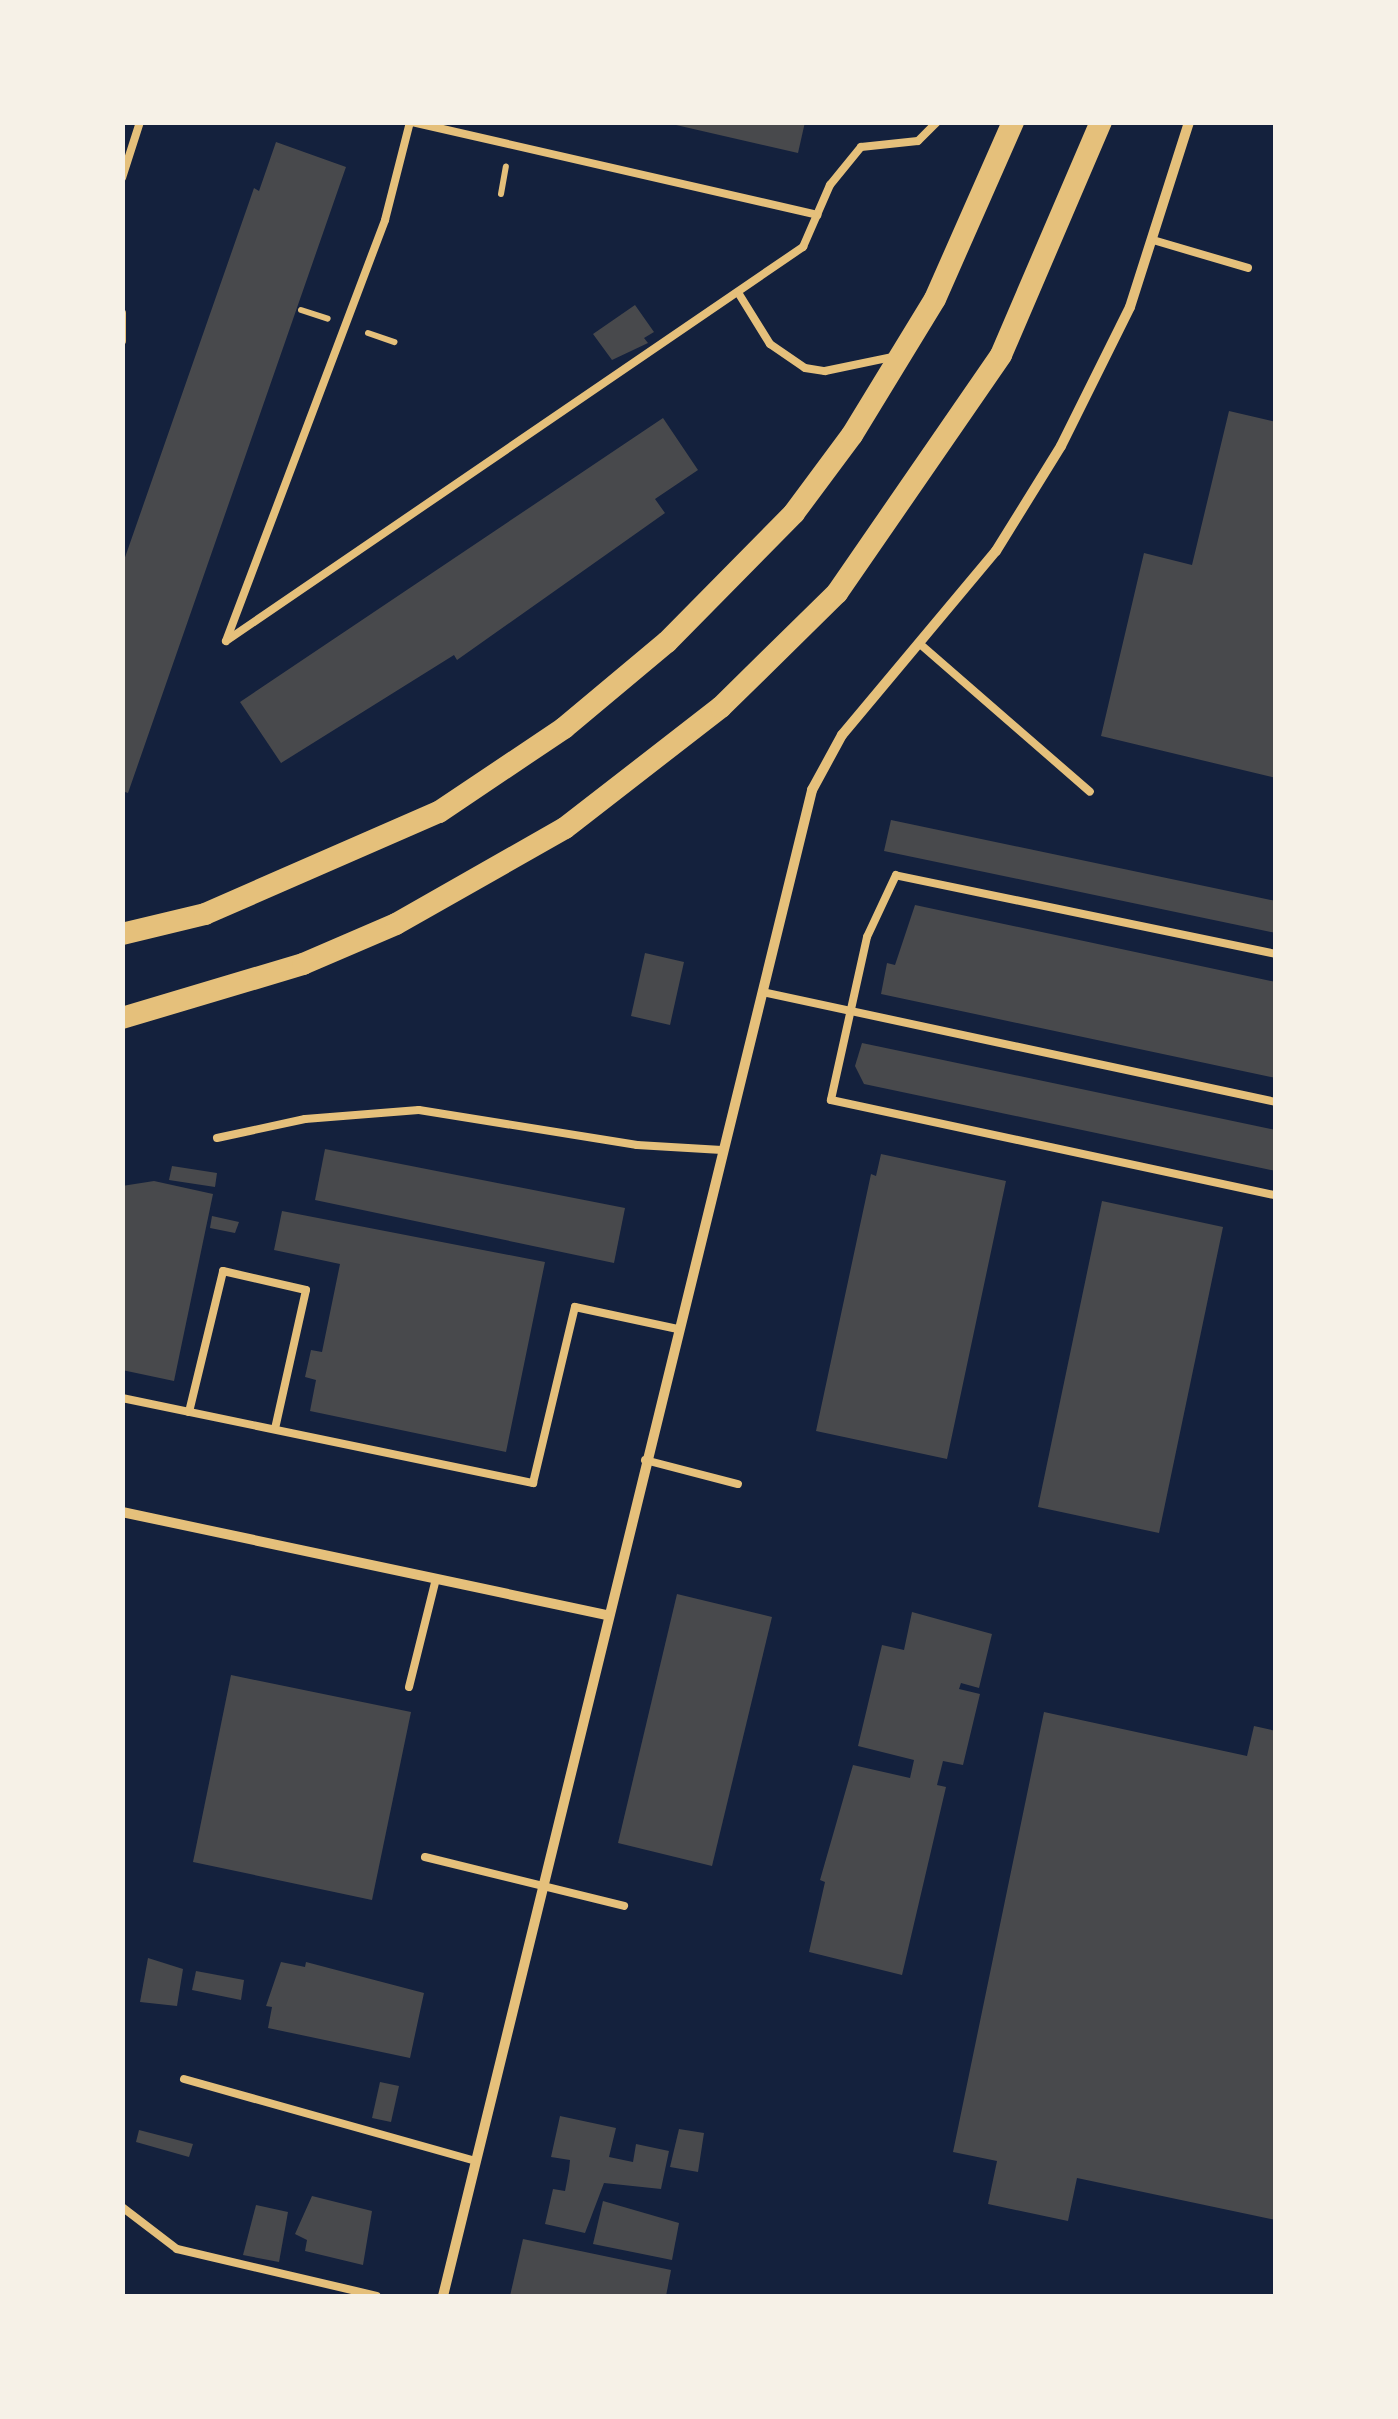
<!DOCTYPE html>
<style>
body{margin:0}
#map{position:relative;width:1398px;height:2419px;overflow:hidden;background:#14213d;font-family:Overpass,sans-serif}
div>[style]{position:absolute}
[style*='--x']{left:calc(var(--x)*1px);top:calc(var(--y)*1px);width:calc(var(--w)*1px);rotate:calc(var(--a)*1deg)}
.building>*{inset:0;background:#48494c}
.path>*{height:6px;margin:-3px;padding:0 3px;transform-origin:3px;border-radius:3px;background:#e5c07b}
.service>*{height:8px;margin:-4px;padding:0 4px;transform-origin:4px;border-radius:4px;background:#e5c07b}
.minor>*{height:10px;margin:-5px;padding:0 5px;transform-origin:5px;border-radius:5px;background:#e5c07b}
.primary>*{height:22px;margin:-11px;padding:0 11px;transform-origin:11px;border-radius:11px;background:#e5c07b}
span{translate:-50% -50%;white-space:nowrap;text-align:center;line-height:1.15;-webkit-text-stroke:10px #f6f1e7;paint-order:stroke}
.frame{position:absolute;inset:0;border:125px solid #f6f1e7;pointer-events:none}
</style>
<div id="map">
<div class="building">
<i style="clip-path:polygon(663px 122px,805px 122px,798px 153px)"></i>
<i style="clip-path:polygon(276px 142px,346px 167px,128px 793px,122px 791px,122px 566px,254px 188px,259px 191px)"></i>
<i style="clip-path:polygon(635px 305px,654px 332px,644px 338px,648px 343px,612px 360px,593px 334px)"></i>
<i style="clip-path:polygon(1229px 411px,1276px 422px,1276px 778px,1101px 736px,1144px 553px,1192px 565px)"></i>
<i style="clip-path:polygon(663px 418px,698px 470px,655px 499px,665px 513px,457px 660px,454px 655px,281px 763px,240px 702px)"></i>
<i style="clip-path:polygon(891px 820px,1276px 901px,1276px 933px,884px 851px)"></i>
<i style="clip-path:polygon(915px 905px,1276px 982px,1276px 1078px,881px 994px,887px 963px,895px 965px)"></i>
<i style="clip-path:polygon(645px 953px,684px 962px,670px 1025px,631px 1016px)"></i>
<i style="clip-path:polygon(862px 1043px,1276px 1130px,1276px 1171px,864px 1084px,855px 1066px)"></i>
<i style="clip-path:polygon(325px 1149px,625px 1208px,614px 1263px,315px 1200px)"></i>
<i style="clip-path:polygon(881px 1154px,1006px 1181px,947px 1459px,816px 1431px,871px 1174px,876px 1176px)"></i>
<i style="clip-path:polygon(172px 1166px,217px 1173px,215px 1187px,169px 1180px)"></i>
<i style="clip-path:polygon(154px 1181px,213px 1194px,174px 1381px,122px 1370px,122px 1186px)"></i>
<i style="clip-path:polygon(1102px 1201px,1223px 1227px,1159px 1533px,1038px 1507px)"></i>
<i style="clip-path:polygon(282px 1211px,545px 1262px,506px 1452px,310px 1411px,316px 1380px,305px 1377px,311px 1350px,322px 1352px,340px 1264px,274px 1250px)"></i>
<i style="clip-path:polygon(212px 1216px,239px 1222px,235px 1233px,210px 1228px)"></i>
<i style="clip-path:polygon(677px 1594px,772px 1617px,712px 1866px,618px 1843px)"></i>
<i style="clip-path:polygon(912px 1612px,992px 1634px,979px 1688px,961px 1683px,959px 1689px,980px 1694px,963px 1765px,943px 1761px,937px 1785px,946px 1787px,902px 1975px,809px 1952px,825px 1882px,820px 1880px,853px 1765px,910px 1778px,914px 1760px,858px 1746px,882px 1645px,904px 1650px)"></i>
<i style="clip-path:polygon(231px 1675px,411px 1712px,372px 1900px,193px 1862px)"></i>
<i style="clip-path:polygon(1044px 1712px,1247px 1756px,1254px 1726px,1276px 1731px,1276px 2220px,1077px 2178px,1068px 2221px,988px 2204px,997px 2161px,953px 2152px)"></i>
<i style="clip-path:polygon(148px 1958px,183px 1969px,177px 2006px,140px 2002px)"></i>
<i style="clip-path:polygon(281px 1962px,305px 1967px,306px 1962px,424px 1993px,410px 2058px,268px 2028px,272px 2007px,266px 2006px)"></i>
<i style="clip-path:polygon(196px 1971px,244px 1980px,241px 2000px,192px 1990px)"></i>
<i style="clip-path:polygon(380px 2082px,399px 2086px,391px 2122px,372px 2118px)"></i>
<i style="clip-path:polygon(560px 2116px,616px 2128px,609px 2157px,633px 2162px,636px 2144px,669px 2151px,661px 2189px,604px 2183px,585px 2233px,545px 2224px,553px 2189px,565px 2191px,569px 2170px,570px 2160px,551px 2157px)"></i>
<i style="clip-path:polygon(679px 2129px,704px 2133px,698px 2172px,670px 2167px)"></i>
<i style="clip-path:polygon(139px 2130px,193px 2144px,189px 2157px,136px 2142px)"></i>
<i style="clip-path:polygon(312px 2196px,372px 2211px,363px 2265px,305px 2251px,307px 2240px,295px 2234px)"></i>
<i style="clip-path:polygon(603px 2201px,679px 2223px,672px 2260px,593px 2244px)"></i>
<i style="clip-path:polygon(256px 2205px,288px 2212px,279px 2262px,243px 2255px)"></i>
<i style="clip-path:polygon(523px 2239px,671px 2270px,666px 2296px,510px 2296px)"></i>
</div>
<div class="path">
<i style="--x:501;--y:194;--w:28;--a:-80"></i>
<i style="--x:301;--y:310;--w:28;--a:18"></i>
<i style="--x:368;--y:333;--w:28;--a:19"></i>
</div>
<div class="service">
<i style="--x:412;--y:122;--w:416;--a:12.9"></i>
<i style="--x:122;--y:178;--w:59;--a:-72.2"></i>
<i style="--x:1153;--y:240;--w:99;--a:16.4"></i>
<i style="--x:739;--y:294;--w:59;--a:58.2"></i>
<i style="--x:770;--y:344;--w:42;--a:34.4"></i>
<i style="--x:805;--y:368;--w:20;--a:9"></i>
<i style="--x:825;--y:371;--w:68;--a:-11.8"></i>
<i style="--x:122;--y:313;--w:28;--a:90"></i>
<i style="--x:226;--y:641;--w:699;--a:-34.33"></i>
<i style="--x:803;--y:247;--w:68;--a:-66.5"></i>
<i style="--x:830;--y:185;--w:49;--a:-50.8"></i>
<i style="--x:861;--y:147;--w:57;--a:-6"></i>
<i style="--x:918;--y:141;--w:27;--a:-45"></i>
<i style="--x:226;--y:641;--w:450;--a:-69.3"></i>
<i style="--x:385;--y:220;--w:101;--a:-75.7"></i>
<i style="--x:920;--y:644;--w:225;--a:41"></i>
<i style="--x:1276;--y:954;--w:388;--a:-168.3"></i>
<i style="--x:896;--y:875;--w:68;--a:115.1"></i>
<i style="--x:867;--y:937;--w:167;--a:102.5"></i>
<i style="--x:831;--y:1100;--w:455;--a:12.1"></i>
<i style="--x:762;--y:992;--w:526;--a:12.08"></i>
<i style="--x:217;--y:1138;--w:90;--a:-12.2"></i>
<i style="--x:305;--y:1119;--w:114;--a:-4.5"></i>
<i style="--x:419;--y:1110;--w:221;--a:9.1"></i>
<i style="--x:637;--y:1145;--w:85;--a:3.4"></i>
<i style="--x:122;--y:1398;--w:420;--a:11.7"></i>
<i style="--x:533;--y:1483;--w:181;--a:-76.6"></i>
<i style="--x:575;--y:1307;--w:105;--a:12.1"></i>
<i style="--x:189;--y:1412;--w:145;--a:-76.4"></i>
<i style="--x:223;--y:1271;--w:85;--a:12.9"></i>
<i style="--x:306;--y:1290;--w:142;--a:102.6"></i>
<i style="--x:645;--y:1460;--w:96;--a:14.5"></i>
<i style="--x:409;--y:1687;--w:111;--a:-76"></i>
<i style="--x:425;--y:1857;--w:205;--a:13.8"></i>
<i style="--x:184;--y:2079;--w:303;--a:15.7"></i>
<i style="--x:122;--y:2207;--w:69;--a:37.4"></i>
<i style="--x:177;--y:2249;--w:205;--a:13.2"></i>
</div>
<div class="minor">
<i style="--x:122;--y:1512;--w:497;--a:12"></i>
<i style="--x:443;--y:2296;--w:1551;--a:-76.23"></i>
<i style="--x:812;--y:790;--w:63;--a:-61.4"></i>
<i style="--x:842;--y:735;--w:240;--a:-50.1"></i>
<i style="--x:996;--y:551;--w:123;--a:-58.2"></i>
<i style="--x:1061;--y:446;--w:155;--a:-63.6"></i>
<i style="--x:1130;--y:307;--w:194;--a:-72.3"></i>
</div>
<div class="primary">
<i style="--x:122;--y:934;--w:85;--a:-13.5"></i>
<i style="--x:205;--y:914;--w:255;--a:-23.6"></i>
<i style="--x:439;--y:812;--w:151;--a:-33.9"></i>
<i style="--x:564;--y:728;--w:134;--a:-39.9"></i>
<i style="--x:667;--y:642;--w:181;--a:-45.4"></i>
<i style="--x:794;--y:513;--w:97;--a:-53.4"></i>
<i style="--x:852;--y:435;--w:159;--a:-58.6"></i>
<i style="--x:935;--y:299;--w:193;--a:-66.2"></i>
<i style="--x:122;--y:1018;--w:189;--a:-16.6"></i>
<i style="--x:303;--y:964;--w:101;--a:-23.3"></i>
<i style="--x:396;--y:924;--w:194;--a:-29.6"></i>
<i style="--x:565;--y:828;--w:197;--a:-37.8"></i>
<i style="--x:721;--y:707;--w:163;--a:-44.5"></i>
<i style="--x:837;--y:593;--w:289;--a:-55.4"></i>
<i style="--x:1001;--y:355;--w:254;--a:-66.8"></i>
</div>
<div class="frame"></div>
</div>
